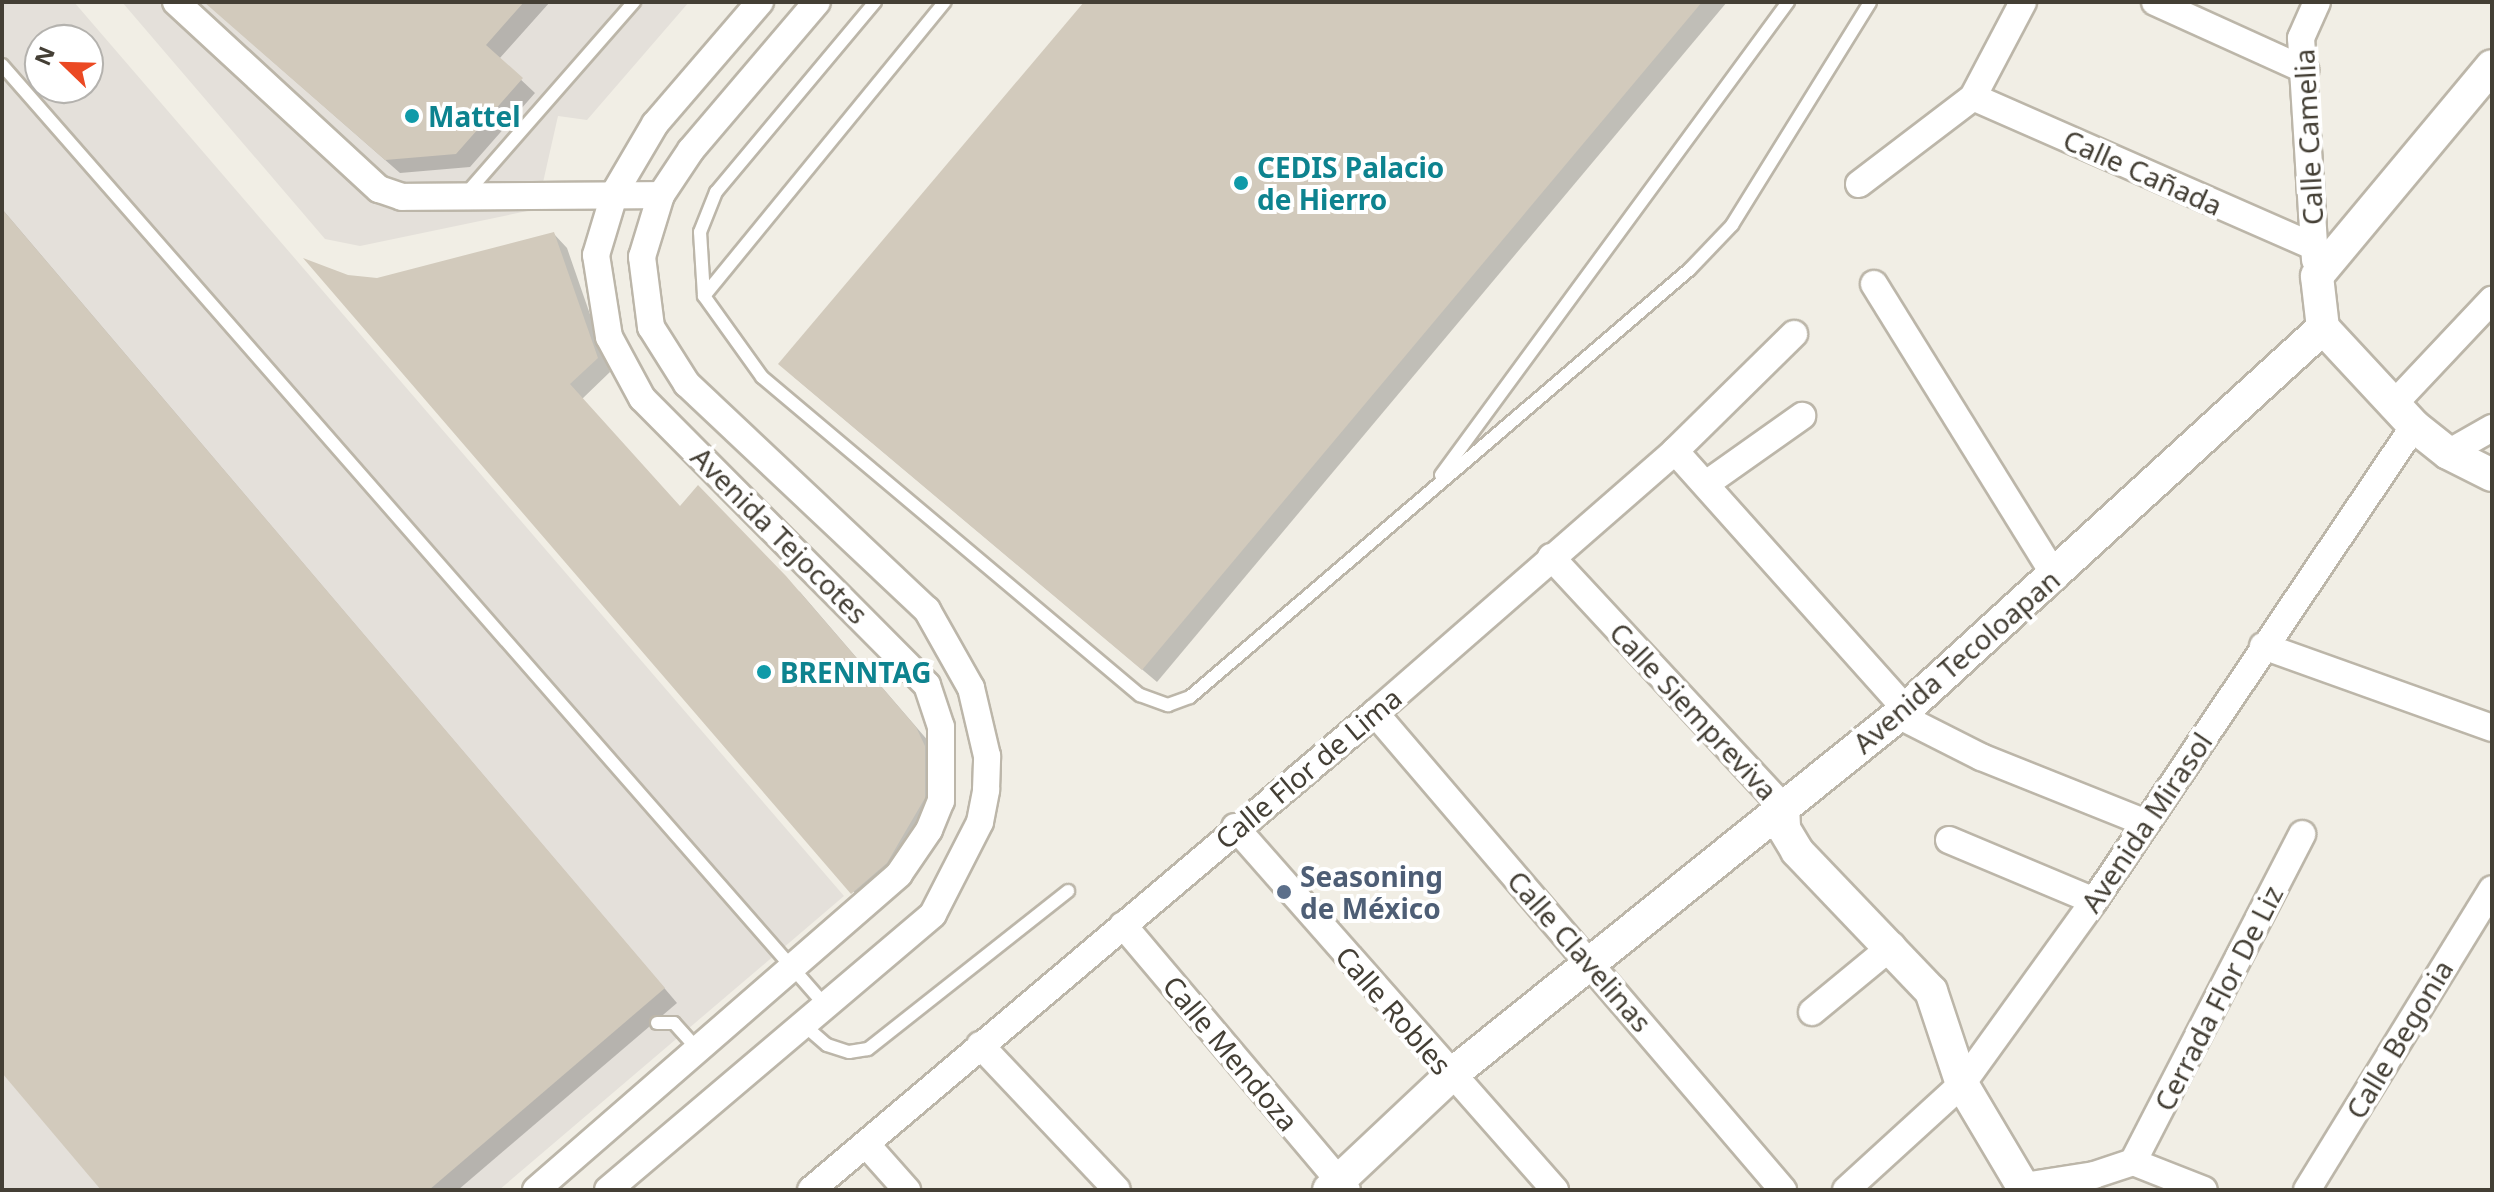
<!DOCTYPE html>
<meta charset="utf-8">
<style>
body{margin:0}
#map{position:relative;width:2494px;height:1192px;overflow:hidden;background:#f1eee5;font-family:"Noto Sans",sans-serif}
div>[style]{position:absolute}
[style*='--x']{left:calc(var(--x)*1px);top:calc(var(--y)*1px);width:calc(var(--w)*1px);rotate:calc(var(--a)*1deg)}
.industrial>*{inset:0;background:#e4e0da}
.shadow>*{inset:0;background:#0003}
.building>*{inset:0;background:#d2cabc}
.roads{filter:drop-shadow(2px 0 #bcb6a9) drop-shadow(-2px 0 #bcb6a9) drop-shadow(0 2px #bcb6a9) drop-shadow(0 -2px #bcb6a9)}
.service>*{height:12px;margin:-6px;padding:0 6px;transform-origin:6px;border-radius:6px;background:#fff}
.minor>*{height:26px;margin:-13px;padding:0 13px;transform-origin:13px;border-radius:13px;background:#fff}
.tertiary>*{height:32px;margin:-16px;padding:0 16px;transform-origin:16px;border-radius:16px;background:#fff}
.dots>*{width:22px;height:22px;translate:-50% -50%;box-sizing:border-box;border:4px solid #fff;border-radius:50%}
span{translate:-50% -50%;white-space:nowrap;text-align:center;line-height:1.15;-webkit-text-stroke:8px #fff;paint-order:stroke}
.culture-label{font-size:28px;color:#0d838f;font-weight:700}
.left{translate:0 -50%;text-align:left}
.street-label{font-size:28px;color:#443f35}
.service-label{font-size:28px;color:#4e5e75;font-weight:700}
.frame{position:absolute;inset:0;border:4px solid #443f35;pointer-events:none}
.north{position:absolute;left:24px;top:24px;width:80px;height:80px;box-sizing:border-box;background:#fff;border:2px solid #b4b2ae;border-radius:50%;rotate:293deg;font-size:22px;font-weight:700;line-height:32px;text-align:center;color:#443f35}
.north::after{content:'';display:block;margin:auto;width:28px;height:36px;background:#eb4923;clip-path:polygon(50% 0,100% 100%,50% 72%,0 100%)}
</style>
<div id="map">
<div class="industrial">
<i style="clip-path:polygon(evenodd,2px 2px,74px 2px,844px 896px,499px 1190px,2px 1190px,2px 2px,40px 40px,88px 40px,88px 88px,40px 88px,40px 40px)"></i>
<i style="clip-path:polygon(122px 2px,689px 2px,587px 120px,558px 116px,537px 209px,360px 246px,325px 239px)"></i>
</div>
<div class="shadow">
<i style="clip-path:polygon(205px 2px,550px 2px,499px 59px,535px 93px,470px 167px,400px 173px)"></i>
<i style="clip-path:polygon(1086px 2px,1727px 2px,1157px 682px,794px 377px)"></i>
<i style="clip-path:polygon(2px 209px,677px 1003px,458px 1190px,104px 1190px,2px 1070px)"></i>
<i style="clip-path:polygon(554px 234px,567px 248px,610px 372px,582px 399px,681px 508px,800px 592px,930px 743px,938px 812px,866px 906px,310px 263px,347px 277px,377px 280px)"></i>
</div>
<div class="building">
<i style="clip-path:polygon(204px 2px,524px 2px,486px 45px,523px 78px,456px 154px,385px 160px)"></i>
<i style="clip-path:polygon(1084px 2px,1702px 2px,1142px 670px,778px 364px)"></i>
<i style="clip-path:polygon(2px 209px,665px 988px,429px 1190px,101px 1190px,2px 1073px)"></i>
<i style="clip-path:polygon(554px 232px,598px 358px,570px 384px,680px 506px,698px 485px,786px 576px,916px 727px,925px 746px,925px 798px,887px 863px,851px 894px,303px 258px,348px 275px,377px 278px)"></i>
</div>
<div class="roads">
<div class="service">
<i style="--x:875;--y:2;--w:248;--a:129.9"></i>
<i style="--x:716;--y:192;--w:43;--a:111.8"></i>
<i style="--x:700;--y:232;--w:64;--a:86.4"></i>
<i style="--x:704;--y:296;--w:100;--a:54.4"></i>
<i style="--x:762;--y:377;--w:494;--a:40.1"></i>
<i style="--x:1140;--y:695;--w:30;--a:20"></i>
<i style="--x:1168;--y:705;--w:23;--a:-20"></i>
<i style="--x:1190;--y:697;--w:658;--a:-40.56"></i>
<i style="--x:1690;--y:269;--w:61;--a:-46.3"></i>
<i style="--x:1732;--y:225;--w:262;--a:-58.2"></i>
<i style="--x:2;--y:65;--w:1249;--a:48.8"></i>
<i style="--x:465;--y:195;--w:257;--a:-48.8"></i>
<i style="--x:704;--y:296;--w:380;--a:-50.7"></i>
<i style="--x:1441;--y:475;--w:587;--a:-53.74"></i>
<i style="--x:657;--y:1023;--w:17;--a:0"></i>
<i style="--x:674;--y:1023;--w:38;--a:48"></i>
<i style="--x:805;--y:1026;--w:29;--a:41"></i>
<i style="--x:827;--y:1045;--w:23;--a:18"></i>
<i style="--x:849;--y:1052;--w:19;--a:-9"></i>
<i style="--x:868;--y:1049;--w:255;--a:-38.3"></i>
</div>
<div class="minor">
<i style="--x:176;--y:2;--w:276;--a:42.7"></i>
<i style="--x:379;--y:189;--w:24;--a:19"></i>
<i style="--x:402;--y:197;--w:259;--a:-0.4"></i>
<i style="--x:2155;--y:2;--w:165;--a:24.4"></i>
<i style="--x:1973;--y:97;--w:373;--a:23.7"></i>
<i style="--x:1859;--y:184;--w:143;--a:-37.3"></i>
<i style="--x:1973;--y:97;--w:107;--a:-62.2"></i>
<i style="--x:2315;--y:260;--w:222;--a:-93.6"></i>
<i style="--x:2301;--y:38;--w:39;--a:-66"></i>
<i style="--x:1874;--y:284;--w:344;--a:58.2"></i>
<i style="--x:2392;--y:406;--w:146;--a:-46.7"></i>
<i style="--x:1675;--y:451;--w:346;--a:48.2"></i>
<i style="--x:2448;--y:453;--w:51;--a:-29.6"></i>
<i style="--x:1706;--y:484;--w:118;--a:-35.3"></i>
<i style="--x:1551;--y:557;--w:341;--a:47.1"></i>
<i style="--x:2263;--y:646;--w:243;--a:19.7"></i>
<i style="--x:1375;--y:713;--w:628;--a:49.46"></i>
<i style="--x:1898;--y:715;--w:93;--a:26.8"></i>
<i style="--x:1981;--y:757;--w:178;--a:21.8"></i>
<i style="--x:1235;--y:827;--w:484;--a:48.6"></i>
<i style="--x:1949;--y:840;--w:157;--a:22.8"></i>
<i style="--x:1123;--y:925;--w:347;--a:49.8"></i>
<i style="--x:1812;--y:1012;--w:104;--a:-39.5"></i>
<i style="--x:980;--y:1045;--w:199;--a:46.6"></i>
<i style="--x:866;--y:1144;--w:62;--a:48.3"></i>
<i style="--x:2133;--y:1162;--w:369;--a:-62.7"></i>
<i style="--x:2024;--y:1186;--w:71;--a:-8.9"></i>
<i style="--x:2094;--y:1175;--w:41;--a:-18.4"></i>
<i style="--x:2133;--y:1162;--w:76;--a:21.5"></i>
<i style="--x:536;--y:1190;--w:481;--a:-41"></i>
<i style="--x:899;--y:874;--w:53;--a:-55.7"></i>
<i style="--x:929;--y:830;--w:31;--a:-68"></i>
<i style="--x:941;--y:801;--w:74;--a:-90"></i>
<i style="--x:941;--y:727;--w:44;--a:-108.4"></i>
<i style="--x:927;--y:685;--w:404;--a:-134.8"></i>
<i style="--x:642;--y:398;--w:69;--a:-118.4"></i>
<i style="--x:609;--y:337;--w:83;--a:-99"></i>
<i style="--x:596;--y:255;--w:66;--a:-73.2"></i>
<i style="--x:615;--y:192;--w:79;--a:-59.5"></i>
<i style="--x:655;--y:124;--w:161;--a:-49.3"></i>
<i style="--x:608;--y:1190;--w:426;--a:-40.3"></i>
<i style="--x:933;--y:914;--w:103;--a:-62.9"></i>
<i style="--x:980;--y:822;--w:33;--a:-79"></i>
<i style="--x:986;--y:790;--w:34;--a:-88"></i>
<i style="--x:987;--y:756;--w:70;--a:-103.2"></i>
<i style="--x:971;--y:688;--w:90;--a:-119.4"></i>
<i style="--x:927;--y:610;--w:330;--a:-136.7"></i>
<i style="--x:687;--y:384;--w:67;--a:-122.3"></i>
<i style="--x:651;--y:327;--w:71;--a:-97.3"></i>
<i style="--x:642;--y:257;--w:65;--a:-73"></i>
<i style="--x:661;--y:195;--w:54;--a:-56.3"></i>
<i style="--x:691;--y:150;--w:194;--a:-49.6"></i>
<i style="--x:811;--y:1190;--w:739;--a:-40.22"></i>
<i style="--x:1375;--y:713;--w:398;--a:-41.1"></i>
<i style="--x:1675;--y:451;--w:167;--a:-44.5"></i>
<i style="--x:1846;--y:1190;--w:157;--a:-42.4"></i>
<i style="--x:1962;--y:1084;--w:226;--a:-54.2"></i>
<i style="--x:2094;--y:901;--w:573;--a:-56.03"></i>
<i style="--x:2307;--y:1190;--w:353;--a:-58.4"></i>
</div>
<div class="tertiary">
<i style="--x:2323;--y:328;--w:52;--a:-96.6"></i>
<i style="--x:2317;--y:276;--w:273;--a:-50.2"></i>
<i style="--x:2323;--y:328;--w:134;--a:47.1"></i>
<i style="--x:2414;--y:426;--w:43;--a:38.5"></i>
<i style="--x:2448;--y:453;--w:49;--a:26.6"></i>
<i style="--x:1783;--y:807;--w:22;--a:87"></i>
<i style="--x:1784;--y:829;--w:26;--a:59"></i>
<i style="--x:1797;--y:851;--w:194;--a:46.3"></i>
<i style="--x:1931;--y:991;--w:98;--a:71.6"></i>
<i style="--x:1962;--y:1084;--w:123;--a:59.3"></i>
<i style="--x:1329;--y:1190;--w:168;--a:-43.3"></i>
<i style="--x:1451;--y:1075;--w:584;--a:-38.81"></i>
<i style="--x:1906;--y:709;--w:565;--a:-42.42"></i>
</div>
</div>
<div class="dots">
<i style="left:412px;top:116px;background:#0f9aa8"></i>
<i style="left:1241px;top:183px;background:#0f9aa8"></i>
<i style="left:764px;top:672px;background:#0f9aa8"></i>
<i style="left:1284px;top:892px;background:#5c6f8a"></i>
</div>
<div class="culture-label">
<span class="left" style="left:428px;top:116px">Mattel</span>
<span class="left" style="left:1257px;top:183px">CEDIS Palacio<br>de Hierro</span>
<span class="left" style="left:780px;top:672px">BRENNTAG</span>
</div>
<div class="street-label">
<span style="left:2308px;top:137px;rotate:-93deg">Calle Camelia</span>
<span style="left:2143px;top:172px;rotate:24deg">Calle Cañada</span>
<span style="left:780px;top:535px;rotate:45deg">Avenida Tejocotes</span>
<span style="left:1956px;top:661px;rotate:-41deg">Avenida Tecoloapan</span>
<span style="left:1694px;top:711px;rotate:47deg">Calle Siempreviva</span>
<span style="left:1308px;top:768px;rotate:-40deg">Calle Flor de Lima</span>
<span style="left:2146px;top:822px;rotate:-56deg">Avenida Mirasol</span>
<span style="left:1580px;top:951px;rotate:49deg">Calle Clavelinas</span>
<span style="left:2218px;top:998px;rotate:-63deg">Cerrada Flor De Liz</span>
<span style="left:1394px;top:1010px;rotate:49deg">Calle Robles</span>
<span style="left:2399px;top:1039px;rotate:-59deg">Calle Begonia</span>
<span style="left:1231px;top:1053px;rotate:50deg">Calle Mendoza</span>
</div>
<div class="service-label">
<span class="left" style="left:1300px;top:892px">Seasoning<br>de México</span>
</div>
<div class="frame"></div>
<div class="north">N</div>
</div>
